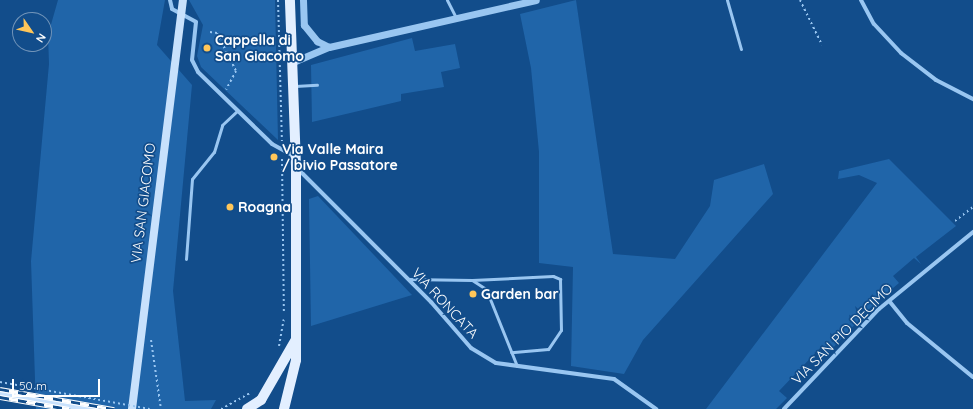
<!DOCTYPE html>
<style>
body{margin:0}
#map{position:relative;width:973px;height:409px;overflow:hidden;background:#124d8b;font-family:Quicksand,sans-serif}
div>[style]{position:absolute}
[style*='--x']{left:calc(var(--x)*1px);top:calc(var(--y)*1px);width:calc(var(--w)*1px);rotate:calc(var(--a)*1deg)}
.green>*{inset:0;background:#2065a9}
.path>*{height:2px;margin-top:-1px;transform-origin:0;background:repeating-linear-gradient(90deg,#99c6f1 0 2px,transparent 0 5px)}
.service>*{height:3px;margin:-1.5px;padding:0 1.5px;transform-origin:1.5px;border-radius:1.5px;background:#99c6f1}
.minor>*{height:4px;margin:-2px;padding:0 2px;transform-origin:2px;border-radius:2px;background:#99c6f1}
.tertiary>*{height:7px;margin:-3.5px;padding:0 3.5px;transform-origin:3.5px;border-radius:3.5px;background:#99c6f1}
.secondary>*{height:8px;margin:-4px;padding:0 4px;transform-origin:4px;border-radius:4px;background:#c8e1fc}
.primary>*{height:10px;margin:-5px;padding:0 5px;transform-origin:5px;border-radius:5px;background:#e3efff}
.rail>*{height:4.5px;margin-top:-2.25px;transform-origin:0;background:repeating-linear-gradient(90deg,#124d8b 0 9px,#fff 0 18px);box-sizing:border-box;border-block:1px solid #fff}
.path-bridge>*{height:2px;margin-top:-1px;transform-origin:0;background:repeating-linear-gradient(90deg,#99c6f1 0 2px,transparent 0 5px)}
.dots>*{width:11px;height:11px;translate:-50% -50%;box-sizing:border-box;border:2px solid #124d8b;border-radius:50%}
span{translate:-50% -50%;white-space:nowrap;text-align:center;line-height:1.15;-webkit-text-stroke:3.5px #124d8b;paint-order:stroke}
.poi-label{font-size:14px;color:#fff;font-weight:700}
.left{translate:0 -50%;text-align:left}
.street-label{font-size:14px;color:#fff}
.north{position:absolute;left:12px;top:12px;width:40px;height:40px;box-sizing:border-box;background:#124d8b;border:1px solid #7194b9;border-radius:50%;rotate:124deg;font-size:11px;font-weight:700;line-height:16px;text-align:center;color:#fff}
.north::after{content:'';display:block;margin:auto;width:14px;height:18px;background:#ffc659;clip-path:polygon(50% 0,100% 100%,50% 72%,0 100%)}
.scale{position:absolute;left:12px;top:379px;width:88px;height:18px;box-sizing:border-box;border:2px solid #fff;border-top:0;padding-left:5px;font-size:12px;line-height:14px;white-space:nowrap;color:#fff;-webkit-text-stroke:3px #124d8b;paint-order:stroke}
</style>
<div id="map">
<div class="green">
<i style="clip-path:polygon(58px 0,165px 0,157px 45px,192px 85px,173px 291px,185px 401px,216px 400px,211px 409px,36px 409px,31px 261px,49px 64px,48px 35px)"></i>
<i style="clip-path:polygon(189px 0,275px 0,278px 140px,201px 67px,197px 56px,203px 25px)"></i>
<i style="clip-path:polygon(576px 0,613px 254px,675px 259px,710px 206px,714px 180px,764px 164px,773px 194px,643px 340px,624px 374px,571px 366px,573px 267px,539px 263px,539px 152px,531px 68px,520px 14px)"></i>
<i style="clip-path:polygon(412px 38px,415px 51px,455px 44px,460px 68px,441px 72px,444px 87px,401px 94px,401px 101px,312px 122px,311px 65px)"></i>
<i style="clip-path:polygon(889px 159px,956px 226px,916px 257px,921px 264px,914px 258px,893px 276px,899px 283px,875px 303px,829px 352px,822px 346px,779px 391px,787px 398px,776px 409px,706px 409px,877px 183px,859px 175px,838px 179px,839px 171px)"></i>
<i style="clip-path:polygon(318px 196px,412px 295px,311px 326px,309px 199px)"></i>
</div>
<div class="path">
<i style="--x:278;--y:0;--w:141;--a:88.4"></i>
<i style="--x:800;--y:0;--w:50;--a:63.9"></i>
<i style="--x:210;--y:32;--w:7;--a:8"></i>
<i style="--x:217;--y:33;--w:42;--a:63.4"></i>
<i style="--x:236;--y:71;--w:21;--a:118"></i>
<i style="--x:282;--y:159;--w:154;--a:89.3"></i>
<i style="--x:955;--y:221;--w:23;--a:-38"></i>
<i style="--x:151;--y:340;--w:70;--a:81.8"></i>
<i style="--x:279;--y:346;--w:27;--a:-80"></i>
<i style="--x:221;--y:409;--w:33;--a:-29"></i>
</div>
<div class="service">
<i style="--x:447;--y:0;--w:20;--a:63"></i>
<i style="--x:727;--y:0;--w:51;--a:74.1"></i>
<i style="--x:295;--y:86;--w:22;--a:-3"></i>
<i style="--x:186;--y:259;--w:80;--a:-85.7"></i>
<i style="--x:192;--y:179;--w:35;--a:-51"></i>
<i style="--x:214;--y:152;--w:28;--a:-73"></i>
<i style="--x:222;--y:125;--w:21;--a:-43"></i>
<i style="--x:408;--y:279;--w:64;--a:0.9"></i>
<i style="--x:472;--y:280;--w:17;--a:33"></i>
<i style="--x:486;--y:289;--w:83;--a:68.1"></i>
<i style="--x:472;--y:280;--w:81;--a:-2.8"></i>
<i style="--x:553;--y:276;--w:8;--a:23"></i>
<i style="--x:560;--y:279;--w:51;--a:88.9"></i>
<i style="--x:561;--y:330;--w:23;--a:124"></i>
<i style="--x:548;--y:349;--w:37;--a:175"></i>
</div>
<div class="minor">
<i style="--x:170;--y:0;--w:9;--a:77"></i>
<i style="--x:172;--y:9;--w:27;--a:28"></i>
<i style="--x:196;--y:22;--w:38;--a:96"></i>
<i style="--x:192;--y:60;--w:13;--a:63"></i>
<i style="--x:198;--y:72;--w:103;--a:44.2"></i>
<i style="--x:272;--y:144;--w:26;--a:29"></i>
<i style="--x:861;--y:0;--w:27;--a:62"></i>
<i style="--x:874;--y:24;--w:40;--a:47"></i>
<i style="--x:901;--y:53;--w:44;--a:37.6"></i>
<i style="--x:936;--y:80;--w:42;--a:27.2"></i>
<i style="--x:297;--y:168;--w:190;--a:45"></i>
<i style="--x:431;--y:302;--w:61;--a:49"></i>
<i style="--x:471;--y:348;--w:29;--a:31"></i>
<i style="--x:496;--y:363;--w:119;--a:7.7"></i>
<i style="--x:614;--y:379;--w:52;--a:35.5"></i>
<i style="--x:890;--y:302;--w:27;--a:51"></i>
<i style="--x:907;--y:323;--w:85;--a:39.3"></i>
<i style="--x:784;--y:409;--w:138;--a:-46.5"></i>
<i style="--x:879;--y:309;--w:122;--a:-39.3"></i>
</div>
<div class="tertiary">
<i style="--x:303;--y:0;--w:25;--a:88"></i>
<i style="--x:304;--y:25;--w:21;--a:51"></i>
<i style="--x:317;--y:41;--w:13;--a:27"></i>
<i style="--x:293;--y:62;--w:39;--a:-23"></i>
<i style="--x:329;--y:47;--w:212;--a:-12.8"></i>
</div>
<div class="secondary">
<i style="--x:0;--y:392;--w:96;--a:10.3"></i>
<i style="--x:132;--y:409;--w:412;--a:-82.9"></i>
</div>
<div class="primary">
<i style="--x:247;--y:409;--w:17;--a:-33"></i>
<i style="--x:261;--y:400;--w:68;--a:-60"></i>
<i style="--x:284;--y:409;--w:50;--a:-76.2"></i>
<i style="--x:296;--y:360;--w:194;--a:-90"></i>
<i style="--x:296;--y:166;--w:166;--a:-92.1"></i>
</div>
<div class="rail">
<i style="--x:0;--y:389;--w:116;--a:10"></i>
<i style="--x:0;--y:397;--w:70;--a:9.9"></i>
</div>
<div class="path-bridge">
<i style="--x:0;--y:382;--w:152;--a:10.2"></i>
</div>
<div class="dots">
<i style="left:207px;top:48px;background:#ffc659"></i>
<i style="left:274px;top:157px;background:#ffc659"></i>
<i style="left:230px;top:207px;background:#ffc659"></i>
<i style="left:473px;top:294px;background:#ffc659"></i>
</div>
<div class="poi-label">
<span class="left" style="left:215px;top:48px">Cappella di<br>San Giacomo</span>
<span class="left" style="left:282px;top:157px">Via Valle Maira<br>/ bivio Passatore</span>
<span class="left" style="left:238px;top:207px">Roagna</span>
<span class="left" style="left:481px;top:294px">Garden bar</span>
</div>
<div class="street-label">
<span style="left:143px;top:203px;rotate:-83deg">VIA SAN GIACOMO</span>
<span style="left:445px;top:303px;rotate:47deg">VIA RONCATA</span>
<span style="left:842px;top:334px;rotate:-45deg">VIA SAN PIO DECIMO</span>
</div>
<div class="north">N</div>
<div class="scale">50 m</div>
</div>
